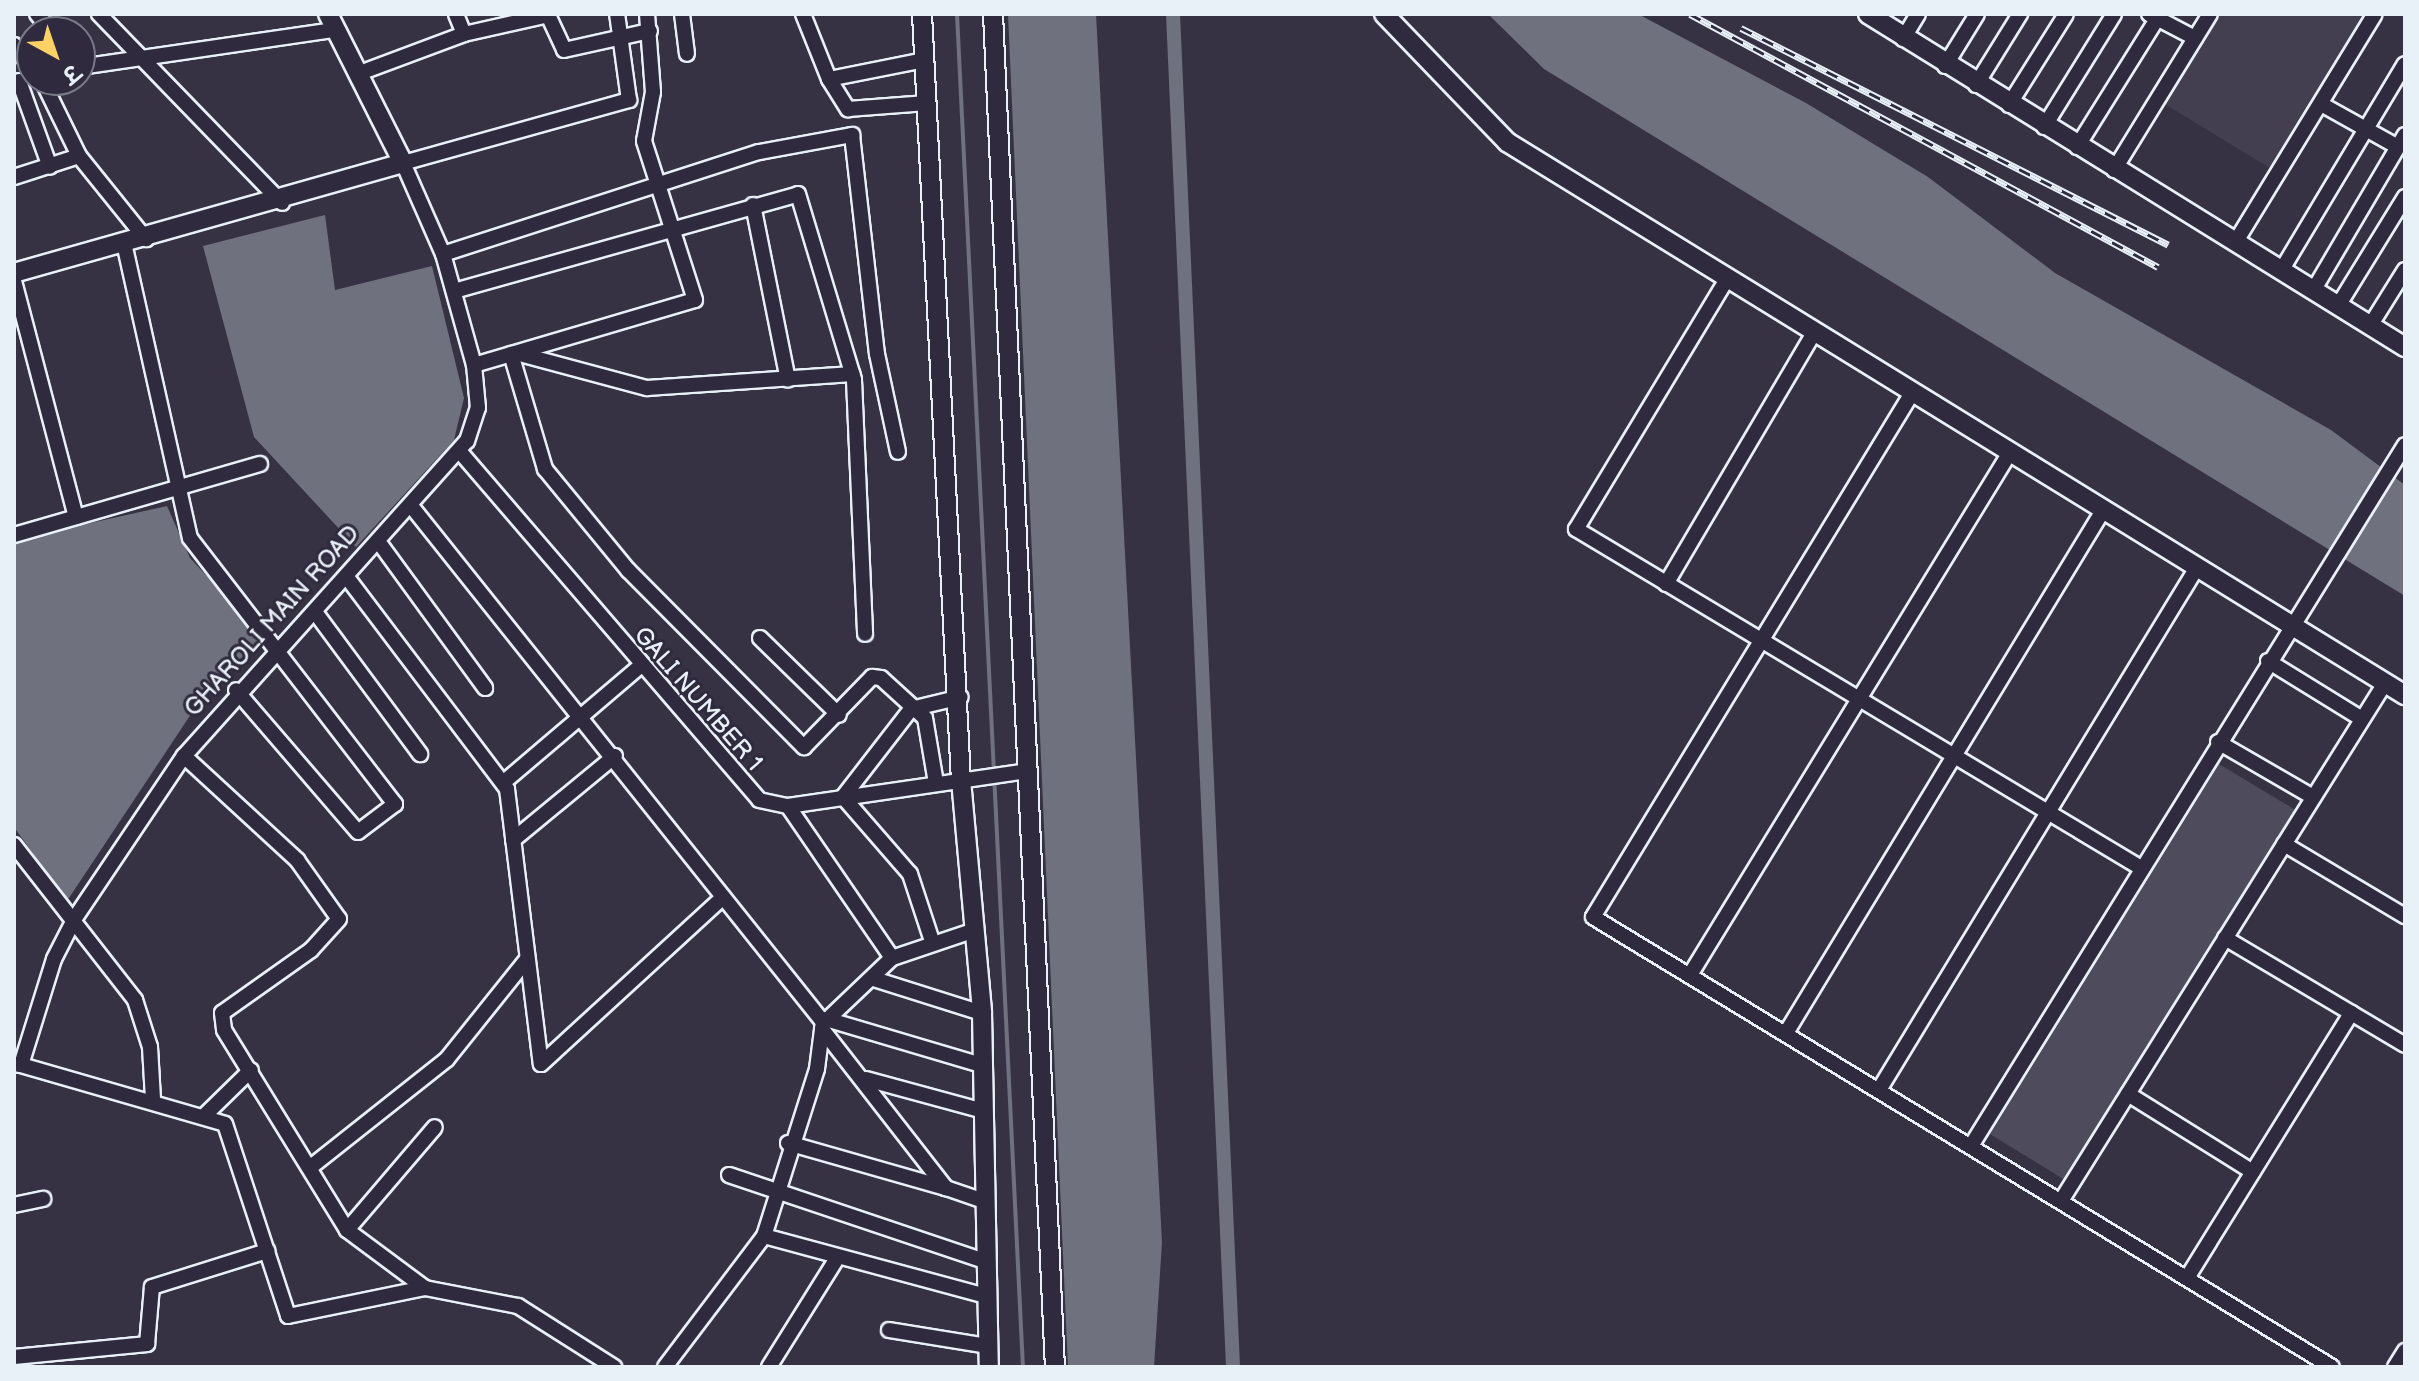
<!DOCTYPE html>
<meta charset="utf-8">
<style>
body{margin:0}
#map{position:relative;width:2419px;height:1381px;overflow:hidden;background:#363244;font-family:"Balsamiq Sans","Playpen Sans Deva",sans-serif}
div>[style]{position:absolute}
[style*='--x']{left:calc(var(--x)*1px);top:calc(var(--y)*1px);width:calc(var(--w)*1px);rotate:calc(var(--a)*1deg)}
.built>*{inset:0;background:#433f51}
.green>*{inset:0;background:#4d4b5c}
.water>*{inset:0;background:#70717f}
.stream>*{height:4px;margin:-2px;padding:0 2px;transform-origin:2px;border-radius:2px;background:#70717f}
.canal>*{height:14px;margin:-7px;padding:0 7px;transform-origin:7px;border-radius:7px;background:#70717f}
.roads{filter:drop-shadow(2px 0 #e8f1f8) drop-shadow(-2px 0 #e8f1f8) drop-shadow(0 2px #e8f1f8) drop-shadow(0 -2px #e8f1f8)}
.street>*{height:14px;margin:-7px;padding:0 7px;transform-origin:7px;border-radius:7px;background:#2f2a3d}
.secondary>*{height:18px;margin:-9px;padding:0 9px;transform-origin:9px;border-radius:9px;background:#2f2a3d}
.rail>*{height:7px;margin-top:-3.5px;transform-origin:0;background:repeating-linear-gradient(90deg,#2f2a3d 0 12px,#e8f1f8 0 24px);box-sizing:border-box;border-block:2px solid #e8f1f8}
span{translate:-50% -50%;white-space:nowrap;text-align:center;line-height:1.15;-webkit-text-stroke:6px #2f2a3d;paint-order:stroke}
.street-label{font-size:24px;color:#e8f1f8}
.frame{position:absolute;inset:0;border:16px solid #e8f1f8;pointer-events:none}
.north{position:absolute;left:16px;top:16px;width:80px;height:80px;box-sizing:border-box;background:#2f2a3d;border:2px solid #797a88;border-radius:50%;rotate:140deg;font-size:22px;font-weight:700;line-height:32px;text-align:center;color:#e8f1f8}
.north::after{content:'';display:block;margin:auto;width:28px;height:36px;background:#ffd166;clip-path:polygon(50% 0,100% 100%,50% 72%,0 100%)}
</style>
<div id="map">
<div class="built">
<i style="clip-path:polygon(2217px 14px,2369px 14px,2273px 170px,2163px 103px)"></i>
</div>
<div class="green">
<i style="clip-path:polygon(2219px 764px,2297px 811px,2068px 1182px,1990px 1134px)"></i>
</div>
<div class="water">
<i style="clip-path:polygon(1008px 14px,1096px 14px,1162px 1242px,1154px 1367px,1068px 1367px)"></i>
<i style="clip-path:polygon(1488px 14px,1638px 14px,1806px 103px,1928px 177px,2055px 273px,2331px 430px,2405px 485px,2405px 596px,1544px 69px)"></i>
<i style="clip-path:polygon(325px 215px,335px 290px,432px 266px,464px 398px,454px 440px,356px 547px,254px 437px,203px 246px)"></i>
<i style="clip-path:polygon(167px 506px,190px 558px,263px 636px,201px 699px,67px 901px,14px 827px,14px 540px)"></i>
</div>
<div class="stream">
<i style="--x:957;--y:14;--w:1355;--a:87.21"></i>
</div>
<div class="canal">
<i style="--x:1173;--y:14;--w:1354;--a:87.46"></i>
</div>
<div class="roads">
<div class="street">
<i style="--x:37;--y:14;--w:23;--a:50"></i>
<i style="--x:99;--y:14;--w:263;--a:45.9"></i>
<i style="--x:682;--y:14;--w:40;--a:82.9"></i>
<i style="--x:803;--y:14;--w:70;--a:68.2"></i>
<i style="--x:829;--y:79;--w:98;--a:-11.2"></i>
<i style="--x:2149;--y:14;--w:52;--a:27.6"></i>
<i style="--x:464;--y:34;--w:86;--a:-12.7"></i>
<i style="--x:548;--y:15;--w:38;--a:65"></i>
<i style="--x:564;--y:50;--w:88;--a:-12.5"></i>
<i style="--x:1903;--y:39;--w:29;--a:-59"></i>
<i style="--x:14;--y:45;--w:29;--a:52"></i>
<i style="--x:1945;--y:66;--w:61;--a:-58.4"></i>
<i style="--x:80;--y:67;--w:257;--a:-8.3"></i>
<i style="--x:357;--y:74;--w:114;--a:-20.5"></i>
<i style="--x:464;--y:34;--w:22;--a:-112"></i>
<i style="--x:829;--y:79;--w:36;--a:58"></i>
<i style="--x:848;--y:109;--w:79;--a:-4.3"></i>
<i style="--x:42;--y:80;--w:85;--a:64"></i>
<i style="--x:79;--y:156;--w:107;--a:51.1"></i>
<i style="--x:19;--y:81;--w:91;--a:70.2"></i>
<i style="--x:1976;--y:85;--w:84;--a:-58.2"></i>
<i style="--x:2321;--y:104;--w:88;--a:29.2"></i>
<i style="--x:2009;--y:105;--w:107;--a:-57.9"></i>
<i style="--x:2044;--y:127;--w:133;--a:-58.2"></i>
<i style="--x:2077;--y:147;--w:157;--a:-58"></i>
<i style="--x:2114;--y:170;--w:183;--a:-58.4"></i>
<i style="--x:14;--y:177;--w:68;--a:-17.9"></i>
<i style="--x:753;--y:205;--w:178;--a:78.7"></i>
<i style="--x:124;--y:243;--w:302;--a:77.4"></i>
<i style="--x:190;--y:538;--w:336;--a:52.4"></i>
<i style="--x:395;--y:804;--w:46;--a:142.9"></i>
<i style="--x:358;--y:832;--w:187;--a:-130.7"></i>
<i style="--x:2235;--y:243;--w:268;--a:-58.6"></i>
<i style="--x:443;--y:254;--w:332;--a:-17.9"></i>
<i style="--x:759;--y:152;--w:95;--a:-10.4"></i>
<i style="--x:852;--y:135;--w:220;--a:83.5"></i>
<i style="--x:877;--y:354;--w:100;--a:77.9"></i>
<i style="--x:2281;--y:271;--w:241;--a:-59.1"></i>
<i style="--x:1727;--y:279;--w:292;--a:121.1"></i>
<i style="--x:1576;--y:529;--w:659;--a:30.96"></i>
<i style="--x:14;--y:281;--w:244;--a:75.3"></i>
<i style="--x:454;--y:291;--w:357;--a:-15.7"></i>
<i style="--x:798;--y:194;--w:194;--a:73.2"></i>
<i style="--x:854;--y:380;--w:254;--a:87.5"></i>
<i style="--x:2313;--y:291;--w:181;--a:-59.5"></i>
<i style="--x:2338;--y:306;--w:128;--a:-58.4"></i>
<i style="--x:2370;--y:326;--w:66;--a:-58"></i>
<i style="--x:516;--y:353;--w:136;--a:15"></i>
<i style="--x:647;--y:388;--w:206;--a:-3.9"></i>
<i style="--x:511;--y:354;--w:120;--a:73.5"></i>
<i style="--x:545;--y:469;--w:131;--a:50.6"></i>
<i style="--x:628;--y:570;--w:250;--a:45.2"></i>
<i style="--x:804;--y:747;--w:98;--a:-45.8"></i>
<i style="--x:872;--y:677;--w:9;--a:6"></i>
<i style="--x:881;--y:678;--w:59;--a:42.3"></i>
<i style="--x:925;--y:718;--w:66;--a:80.4"></i>
<i style="--x:474;--y:365;--w:230;--a:-16.4"></i>
<i style="--x:695;--y:300;--w:167;--a:-107.8"></i>
<i style="--x:644;--y:141;--w:50;--a:-79.6"></i>
<i style="--x:653;--y:92;--w:78;--a:-94.4"></i>
<i style="--x:1912;--y:393;--w:613;--a:121.33"></i>
<i style="--x:1593;--y:917;--w:865;--a:31.34"></i>
<i style="--x:461;--y:453;--w:457;--a:49.3"></i>
<i style="--x:759;--y:800;--w:30;--a:12"></i>
<i style="--x:788;--y:806;--w:243;--a:-8.3"></i>
<i style="--x:412;--y:507;--w:659;--a:51.41"></i>
<i style="--x:823;--y:1022;--w:47;--a:97.3"></i>
<i style="--x:817;--y:1069;--w:175;--a:107.6"></i>
<i style="--x:764;--y:1236;--w:164;--a:127.1"></i>
<i style="--x:14;--y:535;--w:256;--a:-16.1"></i>
<i style="--x:378;--y:541;--w:182;--a:53.9"></i>
<i style="--x:346;--y:576;--w:267;--a:52.9"></i>
<i style="--x:507;--y:789;--w:277;--a:83"></i>
<i style="--x:541;--y:1064;--w:247;--a:-42.5"></i>
<i style="--x:1666;--y:584;--w:291;--a:-59.5"></i>
<i style="--x:315;--y:612;--w:177;--a:53.5"></i>
<i style="--x:760;--y:638;--w:110;--a:44.3"></i>
<i style="--x:2268;--y:661;--w:110;--a:31.7"></i>
<i style="--x:2218;--y:742;--w:110;--a:30.1"></i>
<i style="--x:184;--y:756;--w:154;--a:42.6"></i>
<i style="--x:297;--y:860;--w:72;--a:54.6"></i>
<i style="--x:339;--y:919;--w:42;--a:132.1"></i>
<i style="--x:311;--y:950;--w:109;--a:144.7"></i>
<i style="--x:222;--y:1013;--w:17;--a:83"></i>
<i style="--x:224;--y:1030;--w:235;--a:58.4"></i>
<i style="--x:347;--y:1230;--w:97;--a:36.6"></i>
<i style="--x:504;--y:782;--w:177;--a:-40.4"></i>
<i style="--x:788;--y:806;--w:184;--a:55.6"></i>
<i style="--x:513;--y:840;--w:132;--a:-39.5"></i>
<i style="--x:2284;--y:844;--w:141;--a:30.8"></i>
<i style="--x:14;--y:845;--w:197;--a:52"></i>
<i style="--x:135;--y:1000;--w:49;--a:72.3"></i>
<i style="--x:150;--y:1047;--w:52;--a:86.7"></i>
<i style="--x:2225;--y:938;--w:209;--a:30.7"></i>
<i style="--x:932;--y:941;--w:71;--a:-108.2"></i>
<i style="--x:910;--y:874;--w:102;--a:-131"></i>
<i style="--x:843;--y:797;--w:111;--a:-52.3"></i>
<i style="--x:911;--y:709;--w:51;--a:-13.5"></i>
<i style="--x:1690;--y:975;--w:611;--a:-58.52"></i>
<i style="--x:874;--y:979;--w:113;--a:17.5"></i>
<i style="--x:831;--y:1016;--w:84;--a:-43.6"></i>
<i style="--x:892;--y:958;--w:88;--a:-18.6"></i>
<i style="--x:826;--y:1019;--w:162;--a:16.5"></i>
<i style="--x:822;--y:1029;--w:202;--a:52.1"></i>
<i style="--x:946;--y:1188;--w:39;--a:19"></i>
<i style="--x:1786;--y:1033;--w:609;--a:-58.76"></i>
<i style="--x:14;--y:1064;--w:7;--a:8"></i>
<i style="--x:21;--y:1065;--w:111;--a:-72.7"></i>
<i style="--x:54;--y:959;--w:46;--a:-62.9"></i>
<i style="--x:75;--y:918;--w:195;--a:-56.1"></i>
<i style="--x:184;--y:756;--w:423;--a:-48.1"></i>
<i style="--x:467;--y:441;--w:35;--a:-72"></i>
<i style="--x:478;--y:408;--w:43;--a:-95.3"></i>
<i style="--x:474;--y:365;--w:115;--a:-105.6"></i>
<i style="--x:443;--y:254;--w:99;--a:-113.7"></i>
<i style="--x:403;--y:163;--w:235;--a:-15.6"></i>
<i style="--x:629;--y:100;--w:87;--a:-97.9"></i>
<i style="--x:21;--y:1065;--w:212;--a:16.1"></i>
<i style="--x:225;--y:1124;--w:202;--a:71.8"></i>
<i style="--x:288;--y:1316;--w:140;--a:-11.6"></i>
<i style="--x:425;--y:1288;--w:95;--a:11"></i>
<i style="--x:518;--y:1306;--w:114;--a:32.4"></i>
<i style="--x:866;--y:1079;--w:122;--a:15.2"></i>
<i style="--x:1879;--y:1090;--w:610;--a:-58.68"></i>
<i style="--x:2128;--y:1094;--w:147;--a:32"></i>
<i style="--x:205;--y:1115;--w:64;--a:-44.4"></i>
<i style="--x:788;--y:1143;--w:164;--a:15.9"></i>
<i style="--x:1971;--y:1146;--w:824;--a:-58.24"></i>
<i style="--x:312;--y:1166;--w:172;--a:-38.4"></i>
<i style="--x:447;--y:1059;--w:128;--a:-51.3"></i>
<i style="--x:729;--y:1175;--w:270;--a:18.6"></i>
<i style="--x:2061;--y:1201;--w:611;--a:-57.97"></i>
<i style="--x:14;--y:1205;--w:30;--a:-12"></i>
<i style="--x:347;--y:1230;--w:135;--a:-49.5"></i>
<i style="--x:764;--y:1236;--w:230;--a:15.1"></i>
<i style="--x:2187;--y:1278;--w:312;--a:-58.2"></i>
<i style="--x:889;--y:1330;--w:100;--a:9.2"></i>
<i style="--x:14;--y:1357;--w:134;--a:-5.6"></i>
<i style="--x:147;--y:1344;--w:57;--a:-85"></i>
<i style="--x:152;--y:1287;--w:121;--a:-17.4"></i>
<i style="--x:769;--y:1367;--w:128;--a:-58"></i>
<i style="--x:2395;--y:1367;--w:19;--a:-58"></i>
</div>
<div class="secondary">
<i style="--x:922;--y:14;--w:767;--a:87.09"></i>
<i style="--x:961;--y:780;--w:234;--a:84.8"></i>
<i style="--x:982;--y:1013;--w:354;--a:88.9"></i>
<i style="--x:993;--y:14;--w:1354;--a:87.38"></i>
<i style="--x:1384;--y:14;--w:178;--a:46.1"></i>
<i style="--x:1507;--y:142;--w:1055;--a:31.63"></i>
<i style="--x:1868;--y:14;--w:632;--a:31.8"></i>
<i style="--x:14;--y:273;--w:404;--a:-15.8"></i>
<i style="--x:403;--y:163;--w:167;--a:-116.7"></i>
</div>
</div>
<div class="rail">
<i style="--x:1690;--y:14;--w:532;--a:28.4"></i>
<i style="--x:1741;--y:28;--w:479;--a:26.9"></i>
</div>
<div class="street-label">
<span style="left:272px;top:621px;rotate:-48deg">GHAROLI MAIN ROAD</span>
<span style="left:698px;top:699px;rotate:49deg">GALI NUMBER 1</span>
</div>
<div class="frame"></div>
<div class="north">उ</div>
</div>
